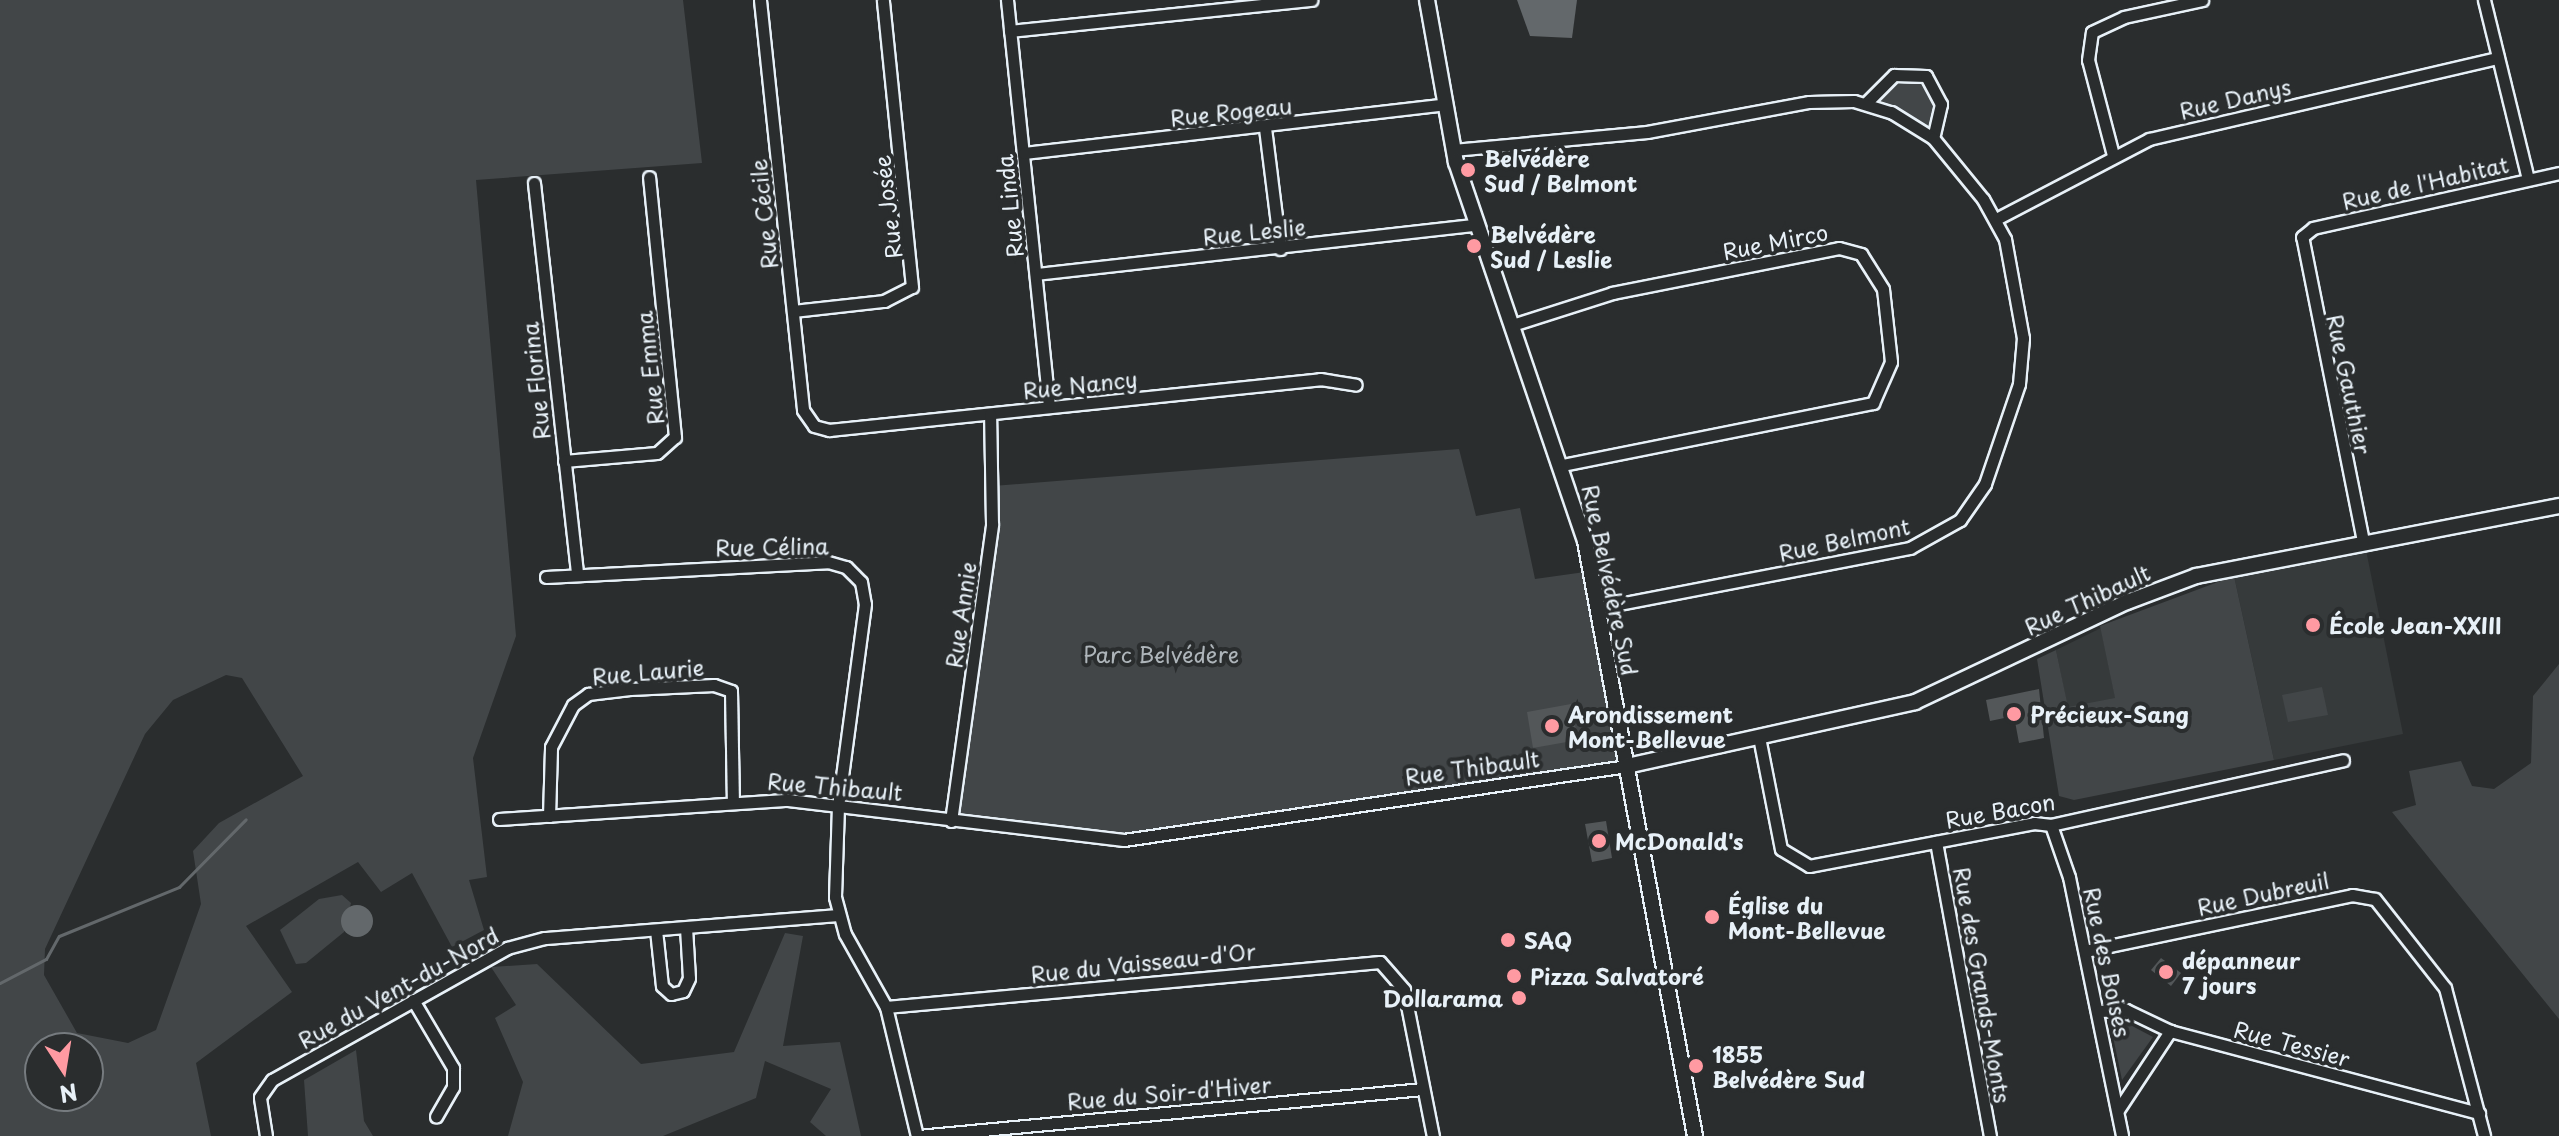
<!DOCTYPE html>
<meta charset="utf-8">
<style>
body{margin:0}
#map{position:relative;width:2559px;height:1136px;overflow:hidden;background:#2a2d2e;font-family:"Playpen Sans",sans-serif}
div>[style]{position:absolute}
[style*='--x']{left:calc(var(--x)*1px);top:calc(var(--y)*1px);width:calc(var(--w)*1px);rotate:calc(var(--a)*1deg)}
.built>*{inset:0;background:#363a3b}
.green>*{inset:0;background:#424648}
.water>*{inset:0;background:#63686b}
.round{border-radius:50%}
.stream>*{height:3px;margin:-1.5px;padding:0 1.5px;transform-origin:1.5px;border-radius:1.5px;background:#63686b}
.building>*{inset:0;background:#535759}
.roads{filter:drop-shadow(2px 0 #e8f1f8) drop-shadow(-2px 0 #e8f1f8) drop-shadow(0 2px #e8f1f8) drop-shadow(0 -2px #e8f1f8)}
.minor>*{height:11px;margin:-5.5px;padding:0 5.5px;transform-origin:5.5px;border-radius:5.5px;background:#2a2d2e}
.tertiary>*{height:14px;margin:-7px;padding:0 7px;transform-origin:7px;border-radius:7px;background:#2a2d2e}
.dots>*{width:22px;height:22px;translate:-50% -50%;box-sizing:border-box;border:4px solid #2a2d2e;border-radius:50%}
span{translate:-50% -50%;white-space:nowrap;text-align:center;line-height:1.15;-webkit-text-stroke:8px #2a2d2e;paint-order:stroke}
.street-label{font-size:22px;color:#e8f1f8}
.poi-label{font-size:22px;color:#e8f1f8;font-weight:700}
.left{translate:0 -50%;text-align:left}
.right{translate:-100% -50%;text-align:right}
.park-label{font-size:22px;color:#aeb5ba}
.north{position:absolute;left:24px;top:1032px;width:80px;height:80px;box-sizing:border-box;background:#2a2d2e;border:2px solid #767b7f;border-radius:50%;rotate:168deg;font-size:22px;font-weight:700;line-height:32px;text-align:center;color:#e8f1f8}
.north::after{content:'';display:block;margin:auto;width:28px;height:36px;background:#ff9aa2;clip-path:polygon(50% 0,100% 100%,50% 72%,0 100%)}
</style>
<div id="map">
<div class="built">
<i style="clip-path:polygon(2366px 550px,2403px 734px,2274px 760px,2234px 576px)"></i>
<i style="clip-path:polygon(2101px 628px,2123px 735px,2075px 745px,2056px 650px)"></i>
</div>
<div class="green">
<i style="clip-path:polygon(evenodd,0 0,683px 0,702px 163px,476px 180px,516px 636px,473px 758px,487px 877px,469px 880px,484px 930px,452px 947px,412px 873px,381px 892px,358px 862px,246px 926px,292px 992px,196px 1063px,211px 1136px,0 1136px,0 0,226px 675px,242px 678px,303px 776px,219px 823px,193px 851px,201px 904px,156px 1030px,128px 1043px,77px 1033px,44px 975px,45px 949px,145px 734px,173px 700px,226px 675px,0 0,40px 1048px,88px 1048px,88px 1096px,40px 1096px,40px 1048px)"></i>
<i style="clip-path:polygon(1897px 79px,1926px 85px,1936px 105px,1930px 127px,1876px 99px)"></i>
<i style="clip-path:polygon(1459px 449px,1476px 516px,1520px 508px,1535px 579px,1592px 571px,1627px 766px,1135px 839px,951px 821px,993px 486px)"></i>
<i style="clip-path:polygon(2234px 576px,2274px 760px,2074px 800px,2059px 796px,2037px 659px,2056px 650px,2068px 707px,2115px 698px,2100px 626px)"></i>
<i style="clip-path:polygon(2559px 664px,2559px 1019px,2392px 812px,2416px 805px,2409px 771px,2461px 761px,2472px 786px,2494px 789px,2531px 763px,2533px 696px)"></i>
<i style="clip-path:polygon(2322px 687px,2328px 715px,2288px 722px,2282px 695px)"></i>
<i style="clip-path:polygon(342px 895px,351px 903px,344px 932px,306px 963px,296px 964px,280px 930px,319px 899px)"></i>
<i style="clip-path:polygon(785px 933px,803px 936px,783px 1046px,840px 1042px,861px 1136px,826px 1136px,810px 1122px,831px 1089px,765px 1061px,756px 1098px,663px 1136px,508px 1136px,523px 1082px,495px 1018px,516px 1005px,491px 967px,537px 964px,641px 1064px,734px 1052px)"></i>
<i style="clip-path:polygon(2117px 1018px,2153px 1037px,2122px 1080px,2111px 1027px)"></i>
<i style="clip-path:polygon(356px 1050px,364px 1121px,373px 1136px,308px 1136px,304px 1080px)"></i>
</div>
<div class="water">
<i style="clip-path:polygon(1517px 0,1577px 0,1572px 38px,1530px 36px)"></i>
<i class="round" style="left:341px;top:905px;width:32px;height:32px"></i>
</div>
<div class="stream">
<i style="--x:0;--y:983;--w:52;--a:-27.6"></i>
<i style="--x:46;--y:959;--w:26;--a:-61"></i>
<i style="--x:59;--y:936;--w:130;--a:-22.2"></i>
<i style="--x:179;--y:887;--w:95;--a:-45.4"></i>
</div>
<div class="building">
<i style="clip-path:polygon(2039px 689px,2044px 738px,2019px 743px,2014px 716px,1990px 721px,1986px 700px)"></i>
<i style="clip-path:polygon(1571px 704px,1578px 740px,1533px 748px,1527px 712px)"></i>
<i style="clip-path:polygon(1606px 821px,1612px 858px,1592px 862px,1585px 824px)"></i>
<i style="clip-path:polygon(2161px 958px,2181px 973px,2171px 986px,2151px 970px)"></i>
</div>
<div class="roads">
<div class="minor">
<i style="--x:760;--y:0;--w:412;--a:84"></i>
<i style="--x:803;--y:410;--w:19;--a:55"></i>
<i style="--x:814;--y:426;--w:16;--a:15"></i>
<i style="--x:829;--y:430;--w:494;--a:-5.9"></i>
<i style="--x:1320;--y:379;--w:36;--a:9"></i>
<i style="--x:1007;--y:0;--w:409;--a:84.1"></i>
<i style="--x:2484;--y:0;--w:184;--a:76.2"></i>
<i style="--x:1010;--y:31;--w:303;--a:-5.9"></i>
<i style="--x:1866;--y:103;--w:40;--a:-45"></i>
<i style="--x:1894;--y:75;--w:32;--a:2"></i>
<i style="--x:1926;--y:76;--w:32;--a:62"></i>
<i style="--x:1941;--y:104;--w:35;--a:103"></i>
<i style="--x:1265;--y:128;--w:122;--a:82.9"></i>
<i style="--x:1453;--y:150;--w:195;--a:-5.3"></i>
<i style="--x:1647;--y:132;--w:165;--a:-10.5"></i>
<i style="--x:1809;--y:102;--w:45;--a:-1.3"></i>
<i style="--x:1854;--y:101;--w:39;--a:17"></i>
<i style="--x:1891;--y:112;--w:49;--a:31.8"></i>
<i style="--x:1933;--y:138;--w:79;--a:50.7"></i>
<i style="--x:1983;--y:199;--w:46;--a:61.2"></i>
<i style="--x:2005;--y:239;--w:101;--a:79.7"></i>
<i style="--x:2023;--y:338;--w:46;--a:95"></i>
<i style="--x:2019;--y:384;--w:106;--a:108.8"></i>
<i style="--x:1985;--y:484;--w:44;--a:124.8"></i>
<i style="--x:1960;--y:520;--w:57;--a:150.8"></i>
<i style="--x:1910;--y:548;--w:318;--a:169.1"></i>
<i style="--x:1024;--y:153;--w:421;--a:-6.6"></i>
<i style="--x:2113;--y:155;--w:98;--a:-104.7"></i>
<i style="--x:2088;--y:60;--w:28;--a:-82"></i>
<i style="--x:2092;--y:32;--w:35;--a:-25"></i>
<i style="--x:2124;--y:17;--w:80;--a:-12.3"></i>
<i style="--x:534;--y:183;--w:393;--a:83.7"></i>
<i style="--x:1996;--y:219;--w:173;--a:-27.6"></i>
<i style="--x:2149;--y:139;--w:358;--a:-13.1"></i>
<i style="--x:1036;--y:274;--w:443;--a:-6.4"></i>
<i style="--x:793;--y:311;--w:92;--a:-6.3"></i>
<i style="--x:884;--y:301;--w:31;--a:-27"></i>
<i style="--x:912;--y:287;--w:288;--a:-95.8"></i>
<i style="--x:1512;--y:325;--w:105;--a:-17.7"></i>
<i style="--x:1612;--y:293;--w:231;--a:-11.2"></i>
<i style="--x:1839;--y:248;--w:23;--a:15"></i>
<i style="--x:1861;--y:254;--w:41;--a:57.8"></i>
<i style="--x:1883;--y:289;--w:73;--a:83.7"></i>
<i style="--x:1891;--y:362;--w:45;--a:113.7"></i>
<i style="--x:1873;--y:403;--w:317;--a:168.7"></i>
<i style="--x:564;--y:461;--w:93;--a:-4.9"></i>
<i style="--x:657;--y:453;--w:24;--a:-42"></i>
<i style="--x:675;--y:437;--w:261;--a:-95.7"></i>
<i style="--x:2363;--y:541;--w:310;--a:-101.3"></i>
<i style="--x:2302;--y:237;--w:14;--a:-39"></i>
<i style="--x:2313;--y:228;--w:252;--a:-12.6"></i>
<i style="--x:546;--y:577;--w:282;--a:-3"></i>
<i style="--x:828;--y:562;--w:19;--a:16"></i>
<i style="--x:846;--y:567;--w:21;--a:45"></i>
<i style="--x:861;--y:582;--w:22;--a:80"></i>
<i style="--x:865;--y:604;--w:204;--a:97.6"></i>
<i style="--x:838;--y:806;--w:91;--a:91.9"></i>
<i style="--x:835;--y:897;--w:38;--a:75"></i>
<i style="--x:845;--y:934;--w:84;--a:60.7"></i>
<i style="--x:886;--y:1007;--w:133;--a:76.5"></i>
<i style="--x:1759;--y:737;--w:114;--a:78.9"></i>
<i style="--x:1781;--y:849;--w:33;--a:31"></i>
<i style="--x:1809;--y:866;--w:229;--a:-10.8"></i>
<i style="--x:2034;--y:823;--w:17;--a:7"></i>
<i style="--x:2051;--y:825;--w:299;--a:-12.5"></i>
<i style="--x:549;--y:816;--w:69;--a:-88.3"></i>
<i style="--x:551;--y:747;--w:47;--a:-62.4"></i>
<i style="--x:573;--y:705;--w:19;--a:-36"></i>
<i style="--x:588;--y:694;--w:42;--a:-6.8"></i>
<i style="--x:630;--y:689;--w:84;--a:-2.7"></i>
<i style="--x:714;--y:685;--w:18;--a:19"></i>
<i style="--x:731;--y:691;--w:111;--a:89"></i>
<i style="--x:499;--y:819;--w:290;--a:-3.8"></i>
<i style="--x:788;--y:800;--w:338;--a:6.8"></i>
<i style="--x:1124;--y:840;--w:508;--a:-8.37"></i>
<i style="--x:951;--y:821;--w:300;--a:-82.1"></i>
<i style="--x:992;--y:524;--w:110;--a:-91"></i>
<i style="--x:2051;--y:825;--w:55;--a:70.9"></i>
<i style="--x:2069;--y:877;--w:264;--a:78.4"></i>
<i style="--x:1936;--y:842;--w:299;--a:79.6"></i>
<i style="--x:656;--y:930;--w:56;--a:83.9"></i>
<i style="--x:662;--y:986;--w:12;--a:42"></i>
<i style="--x:671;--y:994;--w:12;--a:-14"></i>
<i style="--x:683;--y:991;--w:14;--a:-65"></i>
<i style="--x:689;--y:978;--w:50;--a:-93.4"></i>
<i style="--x:2085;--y:951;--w:273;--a:-11.8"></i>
<i style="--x:2352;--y:895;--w:23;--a:10"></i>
<i style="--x:2375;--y:899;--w:113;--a:51.8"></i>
<i style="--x:2445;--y:988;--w:153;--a:75.2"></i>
<i style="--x:413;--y:1000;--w:79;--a:59.5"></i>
<i style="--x:453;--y:1068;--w:19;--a:90"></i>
<i style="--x:453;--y:1087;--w:34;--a:120"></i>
<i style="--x:886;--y:1007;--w:496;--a:-5.2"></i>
<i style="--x:1380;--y:962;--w:37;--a:49"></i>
<i style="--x:1404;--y:990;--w:149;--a:78.8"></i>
<i style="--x:2099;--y:1011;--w:27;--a:-2"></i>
<i style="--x:2126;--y:1010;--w:49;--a:25.5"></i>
<i style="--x:2170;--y:1031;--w:320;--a:14.9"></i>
<i style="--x:2118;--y:1110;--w:95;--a:-56.6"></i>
<i style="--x:266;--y:1136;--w:39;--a:-99"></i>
<i style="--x:260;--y:1097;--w:21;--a:-55"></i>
<i style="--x:272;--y:1080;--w:270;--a:-29.3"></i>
<i style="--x:507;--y:948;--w:39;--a:-15"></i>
<i style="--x:545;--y:938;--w:295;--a:-4.5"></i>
<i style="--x:918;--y:1136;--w:507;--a:-5.32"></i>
</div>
<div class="tertiary">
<i style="--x:1427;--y:0;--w:165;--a:79.9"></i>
<i style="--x:1456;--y:162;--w:400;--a:71.2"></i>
<i style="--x:1585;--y:541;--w:605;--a:79.53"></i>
<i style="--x:1627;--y:766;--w:295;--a:-12.5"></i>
<i style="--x:1915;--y:702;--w:234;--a:-25.3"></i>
<i style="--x:2127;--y:602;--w:74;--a:-20.6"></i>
<i style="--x:2196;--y:576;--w:370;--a:-10.9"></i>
</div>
</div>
<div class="dots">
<i style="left:1468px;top:170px;background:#ff9aa2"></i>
<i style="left:1474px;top:246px;background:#ff9aa2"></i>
<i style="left:2313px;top:625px;background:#ff9aa2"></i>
<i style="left:2014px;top:714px;background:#ff9aa2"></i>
<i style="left:1552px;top:726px;background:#ff9aa2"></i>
<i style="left:1599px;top:841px;background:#ff9aa2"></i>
<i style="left:1712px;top:917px;background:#ff9aa2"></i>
<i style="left:1508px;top:940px;background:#ff9aa2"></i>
<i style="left:2166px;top:972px;background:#ff9aa2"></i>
<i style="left:1514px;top:976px;background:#ff9aa2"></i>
<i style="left:1519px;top:998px;background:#ff9aa2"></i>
<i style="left:1696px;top:1066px;background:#ff9aa2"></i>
</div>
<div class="street-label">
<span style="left:2235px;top:98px;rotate:-13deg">Rue Danys</span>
<span style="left:1231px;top:111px;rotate:-6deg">Rue Rogeau</span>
<span style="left:2425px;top:182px;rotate:-13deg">Rue de l'Habitat</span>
<span style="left:1009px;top:206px;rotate:-96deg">Rue Linda</span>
<span style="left:887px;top:207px;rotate:-97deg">Rue Josée</span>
<span style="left:763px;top:214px;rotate:-96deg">Rue Cécile</span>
<span style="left:1254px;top:231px;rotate:-6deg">Rue Leslie</span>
<span style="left:1775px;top:241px;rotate:-11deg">Rue Mirco</span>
<span style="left:649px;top:368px;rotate:-96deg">Rue Emma</span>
<span style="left:535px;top:381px;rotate:-96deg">Rue Florina</span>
<span style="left:1080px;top:384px;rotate:-6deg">Rue Nancy</span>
<span style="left:2350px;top:384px;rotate:78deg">Rue Gauthier</span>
<span style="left:1844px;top:539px;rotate:-12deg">Rue Belmont</span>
<span style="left:772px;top:546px;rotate:-1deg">Rue Célina</span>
<span style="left:1611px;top:580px;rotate:78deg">Rue Belvédère Sud</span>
<span style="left:2087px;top:599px;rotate:-25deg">Rue Thibault</span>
<span style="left:960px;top:615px;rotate:-82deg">Rue Annie</span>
<span style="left:648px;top:671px;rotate:-5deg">Rue Laurie</span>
<span style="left:1472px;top:767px;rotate:-8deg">Rue Thibault</span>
<span style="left:835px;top:786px;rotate:5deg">Rue Thibault</span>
<span style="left:2000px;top:810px;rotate:-10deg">Rue Bacon</span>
<span style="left:2263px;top:893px;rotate:-12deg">Rue Dubreuil</span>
<span style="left:1143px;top:962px;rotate:-6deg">Rue du Vaisseau-d'Or</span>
<span style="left:2108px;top:962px;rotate:78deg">Rue des Boisés</span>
<span style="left:1983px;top:985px;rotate:80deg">Rue des Grands-Monts</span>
<span style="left:398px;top:987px;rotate:-29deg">Rue du Vent-du-Nord</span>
<span style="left:2292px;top:1043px;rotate:15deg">Rue Tessier</span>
<span style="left:1169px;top:1092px;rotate:-5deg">Rue du Soir-d'Hiver</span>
</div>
<div class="poi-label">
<span class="left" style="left:1484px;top:170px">Belvédère<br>Sud / Belmont</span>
<span class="left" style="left:1490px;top:246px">Belvédère<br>Sud / Leslie</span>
<span class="left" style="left:2329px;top:625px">École Jean-XXIII</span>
<span class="left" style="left:1568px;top:726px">Arondissement<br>Mont-Bellevue</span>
<span class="left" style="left:2030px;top:714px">Précieux-Sang</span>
<span class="left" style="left:1615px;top:841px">McDonald's</span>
<span class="left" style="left:1728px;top:917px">Église du<br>Mont-Bellevue</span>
<span class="left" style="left:1524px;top:940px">SAQ</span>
<span class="left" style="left:2182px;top:972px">dépanneur<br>7 jours</span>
<span class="left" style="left:1530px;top:976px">Pizza Salvatoré</span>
<span class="right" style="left:1503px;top:998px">Dollarama</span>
<span class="left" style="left:1712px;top:1066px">1855<br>Belvédère Sud</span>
</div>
<div class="park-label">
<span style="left:1161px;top:654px">Parc Belvédère</span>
</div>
<div class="north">N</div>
</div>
